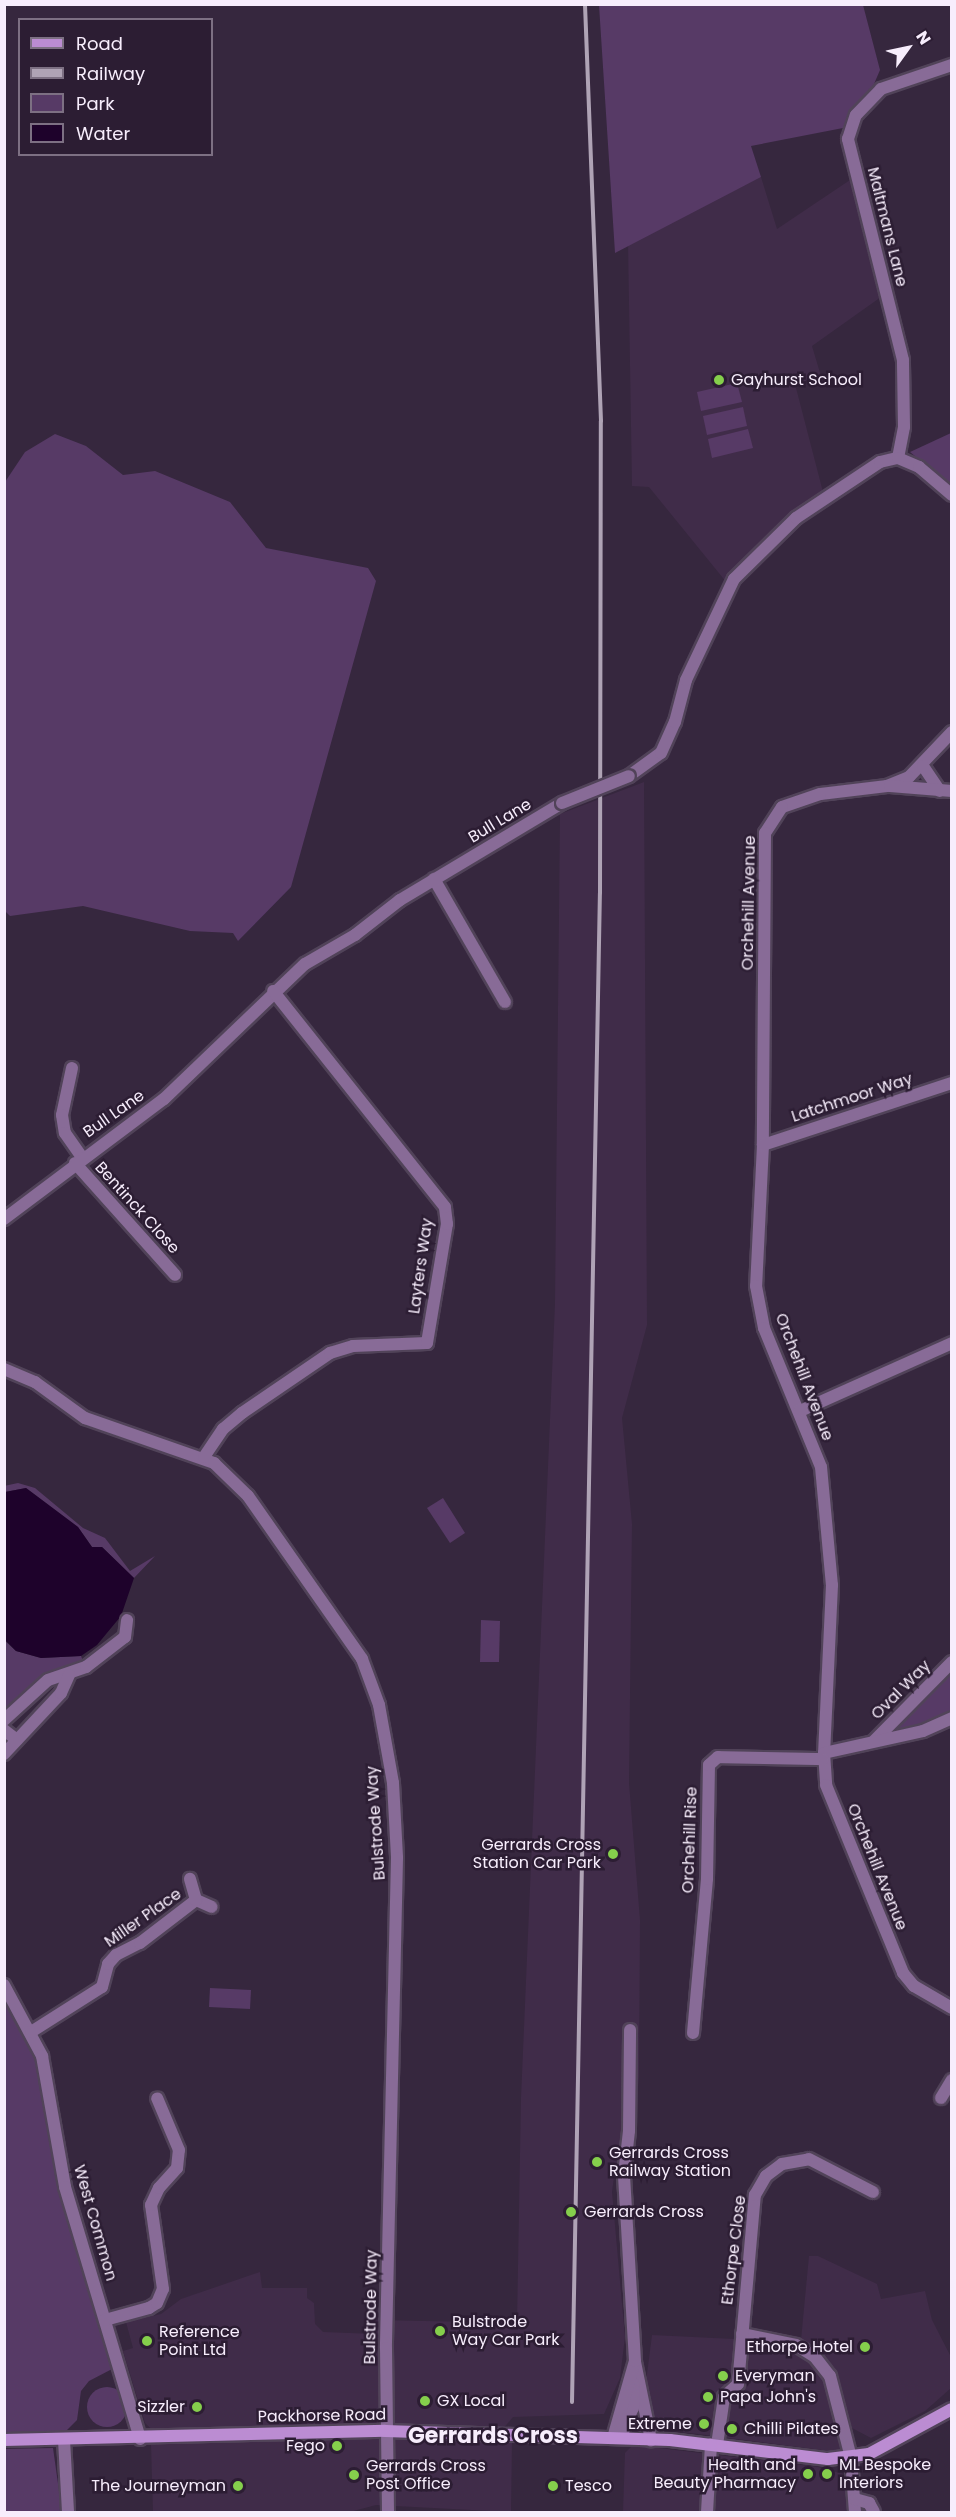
<!DOCTYPE html>
<style>
body{margin:0}
#map{position:relative;width:956px;height:2517px;overflow:hidden;background:#36273e;font-family:Poppins,sans-serif}
div>[style]{position:absolute}
[style*='--x']{left:calc(var(--x)*1px);top:calc(var(--y)*1px);width:calc(var(--w)*1px);rotate:calc(var(--a)*1deg)}
.built>*{inset:0;background:#402c49}
.green>*{inset:0;background:#573a66}
.round{border-radius:50%}
.water>*{inset:0;background:#1e022b}
.roads{filter:drop-shadow(2px 0 #514359) drop-shadow(-2px 0 #514359) drop-shadow(0 2px #514359) drop-shadow(0 -2px #514359)}
.minor>*{height:12px;margin:-6px;padding:0 6px;transform-origin:6px;border-radius:6px;background:#886b97}
.secondary>*{height:12px;margin:-6px;padding:0 6px;transform-origin:6px;border-radius:6px;background:#bb8cd2}
.rail>*{height:4px;margin:-2px;padding:0 2px;transform-origin:2px;border-radius:2px;background:#afa3b5}
.bridges{filter:drop-shadow(2px 0 #514359) drop-shadow(-2px 0 #514359) drop-shadow(0 2px #514359) drop-shadow(0 -2px #514359)}
.minor-bridge>*{height:12px;margin:-6px;padding:0 6px;transform-origin:6px;border-radius:6px;background:#886b97}
.dots>*{width:16px;height:16px;translate:-50% -50%;box-sizing:border-box;border:3px solid #2c1d33;border-radius:50%}
span{translate:-50% -50%;white-space:nowrap;text-align:center;line-height:1.15;-webkit-text-stroke:5px #2c1d33;paint-order:stroke}
.street-label{font-size:16px;color:#f7edfc}
.poi-label{font-size:16px;color:#f7edfc}
.left{translate:0 -50%;text-align:left}
.right{translate:-100% -50%;text-align:right}
.district-label{font-size:22px;color:#f7edfc;font-weight:700}
.frame{position:absolute;inset:0;border:6px solid #f7edfc;pointer-events:none}
.legend{position:absolute;left:18px;top:18px;width:195px;height:138px;box-sizing:border-box;background:#2c1d33;border:2px solid #7d7083;margin:0;padding:8px 10px;list-style:none;font-size:18px;color:#f7edfc}
.legend li{display:flex;align-items:center;gap:12px;height:30px}
.legend b{width:30px;border:2px solid #7d7083}
.north{position:absolute;left:878px;top:18px;width:60px;height:60px;-webkit-text-stroke:4px #2c1d33;paint-order:stroke;rotate:57deg;font-size:16px;font-weight:700;line-height:24px;text-align:center;color:#f7edfc}
.north::after{content:'';display:block;margin:auto;width:21px;height:27px;background:#f7edfc;clip-path:polygon(50% 0,100% 100%,50% 72%,0 100%)}
</style>
<div id="map">
<div class="built">
<i style="clip-path:polygon(761px 177px,777px 229px,850px 180px,881px 297px,812px 346px,821px 376px,795px 384px,823px 492px,737px 568px,727px 583px,649px 487px,632px 486px,628px 242px)"></i>
<i style="clip-path:polygon(644px 782px,647px 1325px,622px 1418px,632px 1524px,629px 1783px,640px 1920px,639px 2077px,630px 2165px,615px 2169px,612px 2192px,625px 2337px,620px 2378px,604px 2414px,513px 2417px,502px 2430px,512px 2442px,511px 2512px,376px 2505px,350px 2512px,153px 2512px,151px 2445px,162px 2439px,145px 2423px,123px 2351px,133px 2348px,126px 2322px,161px 2314px,181px 2299px,260px 2272px,262px 2288px,307px 2288px,307px 2298px,314px 2303px,315px 2324px,323px 2332px,375px 2334px,375px 2320px,517px 2323px,521px 2098px,555px 1303px,560px 814px)"></i>
<i style="clip-path:polygon(809px 2256px,818px 2256px,877px 2284px,881px 2299px,925px 2291px,932px 2320px,951px 2357px,951px 2388px,925px 2411px,871px 2438px,852px 2428px,834px 2367px,801px 2340px)"></i>
<i style="clip-path:polygon(652px 2335px,734px 2339px,801px 2354px,822px 2374px,843px 2446px,837px 2452px,659px 2429px,648px 2410px,646px 2382px)"></i>
<i style="clip-path:polygon(633px 2445px,818px 2467px,847px 2475px,846px 2512px,623px 2512px,625px 2453px)"></i>
</div>
<div class="green">
<i style="clip-path:polygon(599px 5px,863px 5px,880px 70px,871px 91px,843px 128px,751px 146px,761px 177px,615px 253px)"></i>
<i style="clip-path:polygon(737px 383px,742px 402px,701px 411px,697px 392px)"></i>
<i style="clip-path:polygon(743px 407px,747px 426px,707px 435px,703px 416px)"></i>
<i style="clip-path:polygon(748px 429px,753px 448px,712px 458px,708px 439px)"></i>
<i style="clip-path:polygon(951px 433px,951px 486px,910px 452px)"></i>
<i style="clip-path:polygon(55px 434px,86px 446px,123px 475px,155px 471px,230px 502px,266px 548px,368px 568px,376px 581px,291px 887px,238px 941px,233px 933px,190px 931px,83px 906px,10px 916px,5px 911px,5px 482px,25px 452px)"></i>
<i style="clip-path:polygon(18px 1483px,35px 1488px,83px 1528px,105px 1538px,130px 1571px,155px 1556px,134px 1578px,102px 1547px,92px 1547px,78px 1527px,26px 1488px,5px 1492px,4px 1486px)"></i>
<i style="clip-path:polygon(443px 1498px,465px 1533px,450px 1543px,427px 1508px)"></i>
<i style="clip-path:polygon(481px 1620px,500px 1621px,499px 1662px,480px 1662px)"></i>
<i style="clip-path:polygon(4px 1640px,16px 1651px,41px 1658px,81px 1656px,83px 1661px,5px 1712px)"></i>
<i style="clip-path:polygon(951px 1672px,951px 1713px,898px 1731px,897px 1724px)"></i>
<i style="clip-path:polygon(210px 1988px,251px 1990px,250px 2009px,209px 2007px)"></i>
<i style="clip-path:polygon(4px 1991px,35px 2054px,75px 2248px,114px 2368px,89px 2381px,81px 2391px,77px 2420px,65px 2432px,5px 2434px)"></i>
<i class="round" style="left:87px;top:2387px;width:40px;height:40px"></i>
<i style="clip-path:polygon(53px 2448px,62px 2512px,5px 2512px,4px 2449px)"></i>
</div>
<div class="water">
<i style="clip-path:polygon(26px 1488px,78px 1527px,92px 1547px,102px 1547px,134px 1578px,121px 1616px,97px 1645px,81px 1656px,41px 1658px,16px 1651px,5px 1640px,5px 1492px)"></i>
</div>
<div class="roads">
<div class="minor">
<i style="--x:898;--y:458;--w:32;--a:-79"></i>
<i style="--x:904;--y:427;--w:67;--a:-90.9"></i>
<i style="--x:903;--y:360;--w:228;--a:-104"></i>
<i style="--x:848;--y:139;--w:25;--a:-72"></i>
<i style="--x:856;--y:115;--w:36;--a:-46"></i>
<i style="--x:881;--y:89;--w:75;--a:-18.7"></i>
<i style="--x:952;--y:732;--w:62;--a:133.7"></i>
<i style="--x:909;--y:777;--w:24;--a:158"></i>
<i style="--x:887;--y:786;--w:67;--a:173.2"></i>
<i style="--x:820;--y:794;--w:40;--a:161.1"></i>
<i style="--x:782;--y:807;--w:31;--a:123"></i>
<i style="--x:765;--y:833;--w:312;--a:90.4"></i>
<i style="--x:763;--y:1145;--w:141;--a:92.8"></i>
<i style="--x:756;--y:1286;--w:43;--a:79.2"></i>
<i style="--x:764;--y:1328;--w:150;--a:67.7"></i>
<i style="--x:821;--y:1467;--w:119;--a:84.7"></i>
<i style="--x:832;--y:1585;--w:168;--a:92.7"></i>
<i style="--x:824;--y:1753;--w:32;--a:86"></i>
<i style="--x:826;--y:1785;--w:203;--a:67.7"></i>
<i style="--x:903;--y:1973;--w:17;--a:50"></i>
<i style="--x:914;--y:1986;--w:44;--a:30.1"></i>
<i style="--x:923;--y:766;--w:30;--a:56"></i>
<i style="--x:629;--y:776;--w:39;--a:-36"></i>
<i style="--x:661;--y:753;--w:34;--a:-66"></i>
<i style="--x:675;--y:722;--w:43;--a:-75.3"></i>
<i style="--x:686;--y:680;--w:112;--a:-64.6"></i>
<i style="--x:734;--y:579;--w:87;--a:-44.5"></i>
<i style="--x:796;--y:518;--w:101;--a:-33.7"></i>
<i style="--x:880;--y:462;--w:18;--a:-13"></i>
<i style="--x:898;--y:458;--w:23;--a:23"></i>
<i style="--x:919;--y:467;--w:43;--a:40.3"></i>
<i style="--x:890;--y:786;--w:62;--a:4.6"></i>
<i style="--x:434;--y:879;--w:142;--a:60"></i>
<i style="--x:72;--y:1068;--w:48;--a:102"></i>
<i style="--x:62;--y:1115;--w:18;--a:81"></i>
<i style="--x:65;--y:1133;--w:29;--a:55"></i>
<i style="--x:763;--y:1145;--w:199;--a:-18.2"></i>
<i style="--x:75;--y:1163;--w:150;--a:48.2"></i>
<i style="--x:4;--y:1219;--w:200;--a:-36.9"></i>
<i style="--x:164;--y:1099;--w:195;--a:-43.8"></i>
<i style="--x:305;--y:964;--w:58;--a:-30.1"></i>
<i style="--x:355;--y:935;--w:57;--a:-37.9"></i>
<i style="--x:400;--y:900;--w:189;--a:-30.9"></i>
<i style="--x:4;--y:1369;--w:34;--a:23"></i>
<i style="--x:35;--y:1382;--w:62;--a:35.8"></i>
<i style="--x:85;--y:1418;--w:137;--a:19.2"></i>
<i style="--x:214;--y:1463;--w:47;--a:44.1"></i>
<i style="--x:248;--y:1496;--w:199;--a:55"></i>
<i style="--x:362;--y:1659;--w:49;--a:69.7"></i>
<i style="--x:379;--y:1705;--w:79;--a:79.8"></i>
<i style="--x:393;--y:1783;--w:75;--a:86.9"></i>
<i style="--x:397;--y:1858;--w:490;--a:91.3"></i>
<i style="--x:386;--y:2348;--w:164;--a:89.3"></i>
<i style="--x:800;--y:1411;--w:167;--a:-24.1"></i>
<i style="--x:204;--y:1457;--w:34;--a:-56"></i>
<i style="--x:223;--y:1429;--w:25;--a:-40"></i>
<i style="--x:242;--y:1413;--w:107;--a:-34.3"></i>
<i style="--x:330;--y:1353;--w:24;--a:-17"></i>
<i style="--x:353;--y:1346;--w:74;--a:-2.3"></i>
<i style="--x:427;--y:1343;--w:121;--a:-80.5"></i>
<i style="--x:447;--y:1224;--w:17;--a:-97"></i>
<i style="--x:445;--y:1207;--w:276;--a:-128.5"></i>
<i style="--x:4;--y:1720;--w:59;--a:-42.3"></i>
<i style="--x:48;--y:1680;--w:40;--a:-18.9"></i>
<i style="--x:86;--y:1667;--w:49;--a:-37.6"></i>
<i style="--x:125;--y:1637;--w:17;--a:-83"></i>
<i style="--x:4;--y:1730;--w:16;--a:38"></i>
<i style="--x:874;--y:1741;--w:111;--a:-45.4"></i>
<i style="--x:824;--y:1753;--w:101;--a:-12.5"></i>
<i style="--x:923;--y:1731;--w:32;--a:-24"></i>
<i style="--x:4;--y:1754;--w:83;--a:-46.9"></i>
<i style="--x:61;--y:1693;--w:20;--a:-66"></i>
<i style="--x:196;--y:1900;--w:17;--a:24"></i>
<i style="--x:4;--y:1985;--w:81;--a:61.8"></i>
<i style="--x:42;--y:2056;--w:133;--a:80"></i>
<i style="--x:65;--y:2187;--w:263;--a:73.4"></i>
<i style="--x:31;--y:2032;--w:84;--a:-32.4"></i>
<i style="--x:102;--y:1987;--w:24;--a:-75"></i>
<i style="--x:108;--y:1964;--w:12;--a:-48"></i>
<i style="--x:116;--y:1955;--w:27;--a:-27"></i>
<i style="--x:140;--y:1943;--w:71;--a:-37.5"></i>
<i style="--x:196;--y:1900;--w:22;--a:-106"></i>
<i style="--x:693;--y:2033;--w:155;--a:-84.8"></i>
<i style="--x:707;--y:1879;--w:114;--a:-89"></i>
<i style="--x:709;--y:1765;--w:12;--a:-42"></i>
<i style="--x:718;--y:1757;--w:105;--a:1.1"></i>
<i style="--x:941;--y:2098;--w:21;--a:-59"></i>
<i style="--x:105;--y:2320;--w:46;--a:-15.3"></i>
<i style="--x:149;--y:2308;--w:9;--a:-32"></i>
<i style="--x:157;--y:2303;--w:15;--a:-67"></i>
<i style="--x:163;--y:2289;--w:85;--a:-98.1"></i>
<i style="--x:151;--y:2205;--w:19;--a:-65"></i>
<i style="--x:159;--y:2188;--w:27;--a:-48"></i>
<i style="--x:177;--y:2168;--w:18;--a:-84"></i>
<i style="--x:179;--y:2150;--w:56;--a:-112.9"></i>
<i style="--x:742;--y:2334;--w:55;--a:11.5"></i>
<i style="--x:796;--y:2345;--w:22;--a:32"></i>
<i style="--x:815;--y:2357;--w:24;--a:52"></i>
<i style="--x:830;--y:2376;--w:85;--a:75.6"></i>
<i style="--x:851;--y:2458;--w:54;--a:85.8"></i>
<i style="--x:635;--y:2362;--w:80;--a:78.4"></i>
<i style="--x:621;--y:2437;--w:31;--a:-68"></i>
<i style="--x:633;--y:2408;--w:24;--a:-88"></i>
<i style="--x:613;--y:2438;--w:80;--a:-74.1"></i>
<i style="--x:635;--y:2361;--w:186;--a:-93.4"></i>
<i style="--x:624;--y:2175;--w:44;--a:-83.5"></i>
<i style="--x:629;--y:2131;--w:101;--a:-89.4"></i>
<i style="--x:64;--y:2440;--w:72;--a:86.8"></i>
<i style="--x:717;--y:2445;--w:49;--a:-81.7"></i>
<i style="--x:724;--y:2397;--w:19;--a:-43"></i>
<i style="--x:738;--y:2384;--w:190;--a:-84.9"></i>
<i style="--x:755;--y:2195;--w:22;--a:-60"></i>
<i style="--x:766;--y:2176;--w:20;--a:-37"></i>
<i style="--x:782;--y:2164;--w:27;--a:-10"></i>
<i style="--x:809;--y:2159;--w:72;--a:27.3"></i>
<i style="--x:855;--y:2499;--w:15;--a:16"></i>
<i style="--x:869;--y:2503;--w:10;--a:61"></i>
<i style="--x:707;--y:2512;--w:68;--a:-86.6"></i>
</div>
<div class="secondary">
<i style="--x:4;--y:2440;--w:381;--a:-1.4"></i>
<i style="--x:385;--y:2431;--w:285;--a:1.8"></i>
<i style="--x:670;--y:2440;--w:159;--a:6.9"></i>
<i style="--x:828;--y:2459;--w:41;--a:-7"></i>
<i style="--x:869;--y:2454;--w:94;--a:-28.5"></i>
</div>
</div>
<div class="rail">
<i style="--x:572;--y:2402;--w:1509;--a:-88.94"></i>
<i style="--x:600;--y:893;--w:472;--a:-89.9"></i>
<i style="--x:601;--y:421;--w:417;--a:-92.2"></i>
</div>
<div class="bridges">
<div class="minor-bridge">
<i style="--x:562;--y:803;--w:72;--a:-21.9"></i>
</div>
</div>
<div class="dots">
<i style="left:719px;top:380px;background:#85cf4c"></i>
<i style="left:613px;top:1854px;background:#85cf4c"></i>
<i style="left:597px;top:2162px;background:#85cf4c"></i>
<i style="left:571px;top:2212px;background:#85cf4c"></i>
<i style="left:440px;top:2331px;background:#85cf4c"></i>
<i style="left:147px;top:2341px;background:#85cf4c"></i>
<i style="left:865px;top:2347px;background:#85cf4c"></i>
<i style="left:723px;top:2376px;background:#85cf4c"></i>
<i style="left:708px;top:2397px;background:#85cf4c"></i>
<i style="left:425px;top:2401px;background:#85cf4c"></i>
<i style="left:197px;top:2407px;background:#85cf4c"></i>
<i style="left:704px;top:2424px;background:#85cf4c"></i>
<i style="left:732px;top:2429px;background:#85cf4c"></i>
<i style="left:337px;top:2446px;background:#85cf4c"></i>
<i style="left:808px;top:2474px;background:#85cf4c"></i>
<i style="left:827px;top:2474px;background:#85cf4c"></i>
<i style="left:354px;top:2475px;background:#85cf4c"></i>
<i style="left:238px;top:2486px;background:#85cf4c"></i>
<i style="left:553px;top:2486px;background:#85cf4c"></i>
</div>
<div class="street-label">
<span style="left:887px;top:227px;rotate:76deg">Maltmans Lane</span>
<span style="left:500px;top:821px;rotate:-31deg">Bull Lane</span>
<span style="left:749px;top:903px;rotate:-89deg">Orchehill Avenue</span>
<span style="left:852px;top:1098px;rotate:-18deg">Latchmoor Way</span>
<span style="left:114px;top:1114px;rotate:-35deg">Bull Lane</span>
<span style="left:137px;top:1208px;rotate:48deg">Bentinck Close</span>
<span style="left:421px;top:1266px;rotate:-82deg">Layters Way</span>
<span style="left:804px;top:1377px;rotate:69deg">Orchehill Avenue</span>
<span style="left:901px;top:1690px;rotate:-45deg">Oval Way</span>
<span style="left:376px;top:1823px;rotate:-94deg">Bulstrode Way</span>
<span style="left:690px;top:1840px;rotate:-88deg">Orchehill Rise</span>
<span style="left:877px;top:1867px;rotate:68deg">Orchehill Avenue</span>
<span style="left:143px;top:1918px;rotate:-35deg">Miller Place</span>
<span style="left:95px;top:2223px;rotate:74deg">West Common</span>
<span style="left:734px;top:2250px;rotate:-83deg">Ethorpe Close</span>
<span style="left:371px;top:2307px;rotate:-89deg">Bulstrode Way</span>
<span style="left:322px;top:2416px;rotate:-1deg">Packhorse Road</span>
</div>
<div class="poi-label">
<span class="left" style="left:731px;top:380px">Gayhurst School</span>
<span class="right" style="left:601px;top:1854px">Gerrards Cross<br>Station Car Park</span>
<span class="left" style="left:609px;top:2162px">Gerrards Cross<br>Railway Station</span>
<span class="left" style="left:584px;top:2212px">Gerrards Cross</span>
<span class="left" style="left:452px;top:2331px">Bulstrode<br>Way Car Park</span>
<span class="left" style="left:159px;top:2341px">Reference<br>Point Ltd</span>
<span class="right" style="left:853px;top:2347px">Ethorpe Hotel</span>
<span class="left" style="left:735px;top:2376px">Everyman</span>
<span class="left" style="left:720px;top:2397px">Papa John's</span>
<span class="left" style="left:437px;top:2401px">GX Local</span>
<span class="right" style="left:185px;top:2407px">Sizzler</span>
<span class="right" style="left:692px;top:2424px">Extreme</span>
<span class="left" style="left:744px;top:2429px">Chilli Pilates</span>
<span class="right" style="left:325px;top:2446px">Fego</span>
<span class="right" style="left:796px;top:2474px">Health and<br>Beauty Pharmacy</span>
<span class="left" style="left:839px;top:2474px">ML Bespoke<br>Interiors</span>
<span class="left" style="left:366px;top:2475px">Gerrards Cross<br>Post Office</span>
<span class="right" style="left:226px;top:2486px">The Journeyman</span>
<span class="left" style="left:565px;top:2486px">Tesco</span>
</div>
<div class="district-label">
<span style="left:493px;top:2436px">Gerrards Cross</span>
</div>
<div class="frame"></div>
<ul class="legend">
<li><b style="height:8px;background:#bb8cd2"></b>Road</li>
<li><b style="height:8px;background:#afa3b5"></b>Railway</li>
<li><b style="height:16px;background:#573a66"></b>Park</li>
<li><b style="height:16px;background:#1e022b"></b>Water</li>
</ul>
<div class="north">N</div>
</div>
